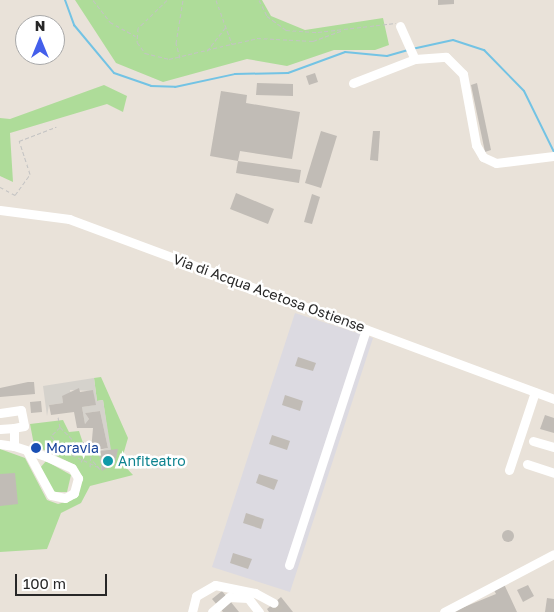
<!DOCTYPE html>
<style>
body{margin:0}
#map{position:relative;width:554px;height:612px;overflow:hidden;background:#e9e2d9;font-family:"Golos Text",sans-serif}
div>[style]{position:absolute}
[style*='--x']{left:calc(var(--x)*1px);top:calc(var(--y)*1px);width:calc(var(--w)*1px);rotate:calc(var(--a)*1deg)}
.industrial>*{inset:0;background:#dcdae1}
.green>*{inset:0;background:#aedc99}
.plaza>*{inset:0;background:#d5d2cc}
.stream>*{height:2px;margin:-1px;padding:0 1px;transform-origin:1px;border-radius:1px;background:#73c3e4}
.building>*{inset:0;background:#c1bcb6}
.round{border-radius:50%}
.minor-tunnel>*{height:9px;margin-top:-4.5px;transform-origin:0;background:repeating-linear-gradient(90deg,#c2bdb5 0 9px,transparent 0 13.5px)}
.path>*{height:1px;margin-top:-0.5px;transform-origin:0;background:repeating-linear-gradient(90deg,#c3c3c3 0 4px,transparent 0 6.5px)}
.minor>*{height:9px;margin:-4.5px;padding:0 4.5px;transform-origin:4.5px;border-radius:4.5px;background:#fff}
.dots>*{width:14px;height:14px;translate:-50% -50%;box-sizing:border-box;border:2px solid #fff;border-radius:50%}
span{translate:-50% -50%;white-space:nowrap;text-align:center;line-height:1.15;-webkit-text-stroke:5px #fff;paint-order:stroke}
.street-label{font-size:14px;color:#272727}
.transit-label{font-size:14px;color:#164399}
.left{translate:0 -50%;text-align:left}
.culture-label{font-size:14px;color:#0d838f}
.north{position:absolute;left:15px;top:15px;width:50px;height:50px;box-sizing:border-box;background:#fff;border:1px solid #a9a9a9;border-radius:50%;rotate:0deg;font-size:14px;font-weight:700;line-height:20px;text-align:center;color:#272727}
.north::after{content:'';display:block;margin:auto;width:18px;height:22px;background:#445feb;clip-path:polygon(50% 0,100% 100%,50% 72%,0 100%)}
.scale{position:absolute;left:15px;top:574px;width:92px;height:22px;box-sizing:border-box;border:2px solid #272727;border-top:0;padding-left:6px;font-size:15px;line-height:18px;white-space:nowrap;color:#272727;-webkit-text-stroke:4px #fff;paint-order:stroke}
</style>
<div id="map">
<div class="industrial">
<i style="clip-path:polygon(295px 313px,373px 338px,290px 592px,212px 567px)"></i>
</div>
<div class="green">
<i style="clip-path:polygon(75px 0,262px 0,271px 16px,305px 30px,383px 18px,389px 45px,375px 50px,334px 50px,287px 66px,247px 59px,163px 82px,116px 63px)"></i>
<i style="clip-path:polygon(104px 85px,127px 96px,123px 112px,107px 104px,10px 133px,13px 182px,0 176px,0 118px,10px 119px)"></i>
<i style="clip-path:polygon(101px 377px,128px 438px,121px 462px,133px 475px,90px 486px,81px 503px,61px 513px,47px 549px,0 552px,0 449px,25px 458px,47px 500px,58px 504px,72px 500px,81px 483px,75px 465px,34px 445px,30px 424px,63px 420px,69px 432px,79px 431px,86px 452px,110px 450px,103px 400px,97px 401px,94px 378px)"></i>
<i style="clip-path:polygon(46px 461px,71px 475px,67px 492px,53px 492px,40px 468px)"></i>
</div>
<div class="plaza">
<i style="clip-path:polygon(94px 378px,97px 401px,103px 400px,111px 450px,91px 453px,108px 448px,100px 411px,85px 413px,89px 419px,85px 424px,82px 407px,95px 405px,93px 391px,70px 390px,71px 395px,62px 396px,63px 403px,49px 405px,47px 416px,43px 386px)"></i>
</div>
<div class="stream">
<i style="--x:65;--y:0;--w:27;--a:70"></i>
<i style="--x:74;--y:25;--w:62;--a:50.2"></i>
<i style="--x:114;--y:73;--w:39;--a:19"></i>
<i style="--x:151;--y:86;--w:24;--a:2"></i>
<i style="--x:175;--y:87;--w:61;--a:-12.2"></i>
<i style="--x:235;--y:74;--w:53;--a:-1.1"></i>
<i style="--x:288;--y:73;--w:61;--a:-20.2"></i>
<i style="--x:345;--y:52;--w:42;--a:5.4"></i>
<i style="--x:387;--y:56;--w:22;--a:-16"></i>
<i style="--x:412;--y:49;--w:42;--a:-12.4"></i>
<i style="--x:453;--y:40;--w:33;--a:18"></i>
<i style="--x:484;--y:50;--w:57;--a:45.7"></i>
<i style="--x:524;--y:91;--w:68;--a:63.8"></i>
</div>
<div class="building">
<i style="clip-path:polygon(438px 0,454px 0,454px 4px,438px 5px)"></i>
<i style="clip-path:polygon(315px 73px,318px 82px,309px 85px,306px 76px)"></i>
<i style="clip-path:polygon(257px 83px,293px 84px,293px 96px,256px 95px)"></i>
<i style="clip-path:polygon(477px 83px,491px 150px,485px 152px,471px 85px)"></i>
<i style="clip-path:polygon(221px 91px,247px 95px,246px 103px,300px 112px,292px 159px,240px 151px,238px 161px,210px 156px)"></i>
<i style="clip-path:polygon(321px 131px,337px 136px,321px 188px,305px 183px)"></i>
<i style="clip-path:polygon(373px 131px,380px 131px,378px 161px,370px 160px)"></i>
<i style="clip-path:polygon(238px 161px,301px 170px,299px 183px,236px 173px)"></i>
<i style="clip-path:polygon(236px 193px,274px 209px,268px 224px,230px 209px)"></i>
<i style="clip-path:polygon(312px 194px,320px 197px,312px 224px,304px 222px)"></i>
<i style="clip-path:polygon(298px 357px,316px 363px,313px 371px,295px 366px)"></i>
<i style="clip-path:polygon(28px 382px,34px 382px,35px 394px,0 397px,0 388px)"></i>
<i style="clip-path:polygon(79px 388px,80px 392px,93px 390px,96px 405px,82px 407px,85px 424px,89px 419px,85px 413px,100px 411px,108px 448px,91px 451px,93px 428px,77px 428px,74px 412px,51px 415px,49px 405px,63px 403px,62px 396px)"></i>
<i style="clip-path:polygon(285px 395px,303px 401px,300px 411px,282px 405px)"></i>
<i style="clip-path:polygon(41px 401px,42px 412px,31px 413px,30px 402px)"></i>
<i style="clip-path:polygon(545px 415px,554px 418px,554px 433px,540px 429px)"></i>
<i style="clip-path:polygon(272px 435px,290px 441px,287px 450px,269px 444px)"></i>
<i style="clip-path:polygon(118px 449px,115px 463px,102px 471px,100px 451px)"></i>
<i style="clip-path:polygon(15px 473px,18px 504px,0 506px,0 474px)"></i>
<i style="clip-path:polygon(259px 474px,278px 480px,274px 490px,256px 483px)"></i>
<i style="clip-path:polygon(246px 513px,264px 519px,261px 529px,243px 523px)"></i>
<i class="round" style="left:502px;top:530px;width:12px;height:12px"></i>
<i style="clip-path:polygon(233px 553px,252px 559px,248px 569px,230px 563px)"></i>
<i style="clip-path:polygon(504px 584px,517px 612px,452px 612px,496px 594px,494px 590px)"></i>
<i style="clip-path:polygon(528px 585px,534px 596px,523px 602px,517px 590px)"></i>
<i style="clip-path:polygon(222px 591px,239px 612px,223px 612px,212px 599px)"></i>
<i style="clip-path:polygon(281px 597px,293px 612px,269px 612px,267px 609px)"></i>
<i style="clip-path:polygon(547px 598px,554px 599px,554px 612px,545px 612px)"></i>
</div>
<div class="minor-tunnel">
<i style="--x:274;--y:603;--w:11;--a:52"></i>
</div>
<div class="path">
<i style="--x:93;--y:0;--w:28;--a:52"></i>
<i style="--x:110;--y:22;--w:29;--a:29"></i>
<i style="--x:167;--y:0;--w:40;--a:136"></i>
<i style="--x:138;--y:28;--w:14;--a:94"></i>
<i style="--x:137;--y:42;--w:14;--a:54"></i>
<i style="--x:145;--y:53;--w:25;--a:14"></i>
<i style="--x:169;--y:59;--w:64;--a:-13.6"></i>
<i style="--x:216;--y:0;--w:47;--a:70"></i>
<i style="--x:232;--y:44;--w:26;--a:-13"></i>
<i style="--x:257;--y:38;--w:56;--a:3.1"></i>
<i style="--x:313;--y:41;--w:32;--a:-20"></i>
<i style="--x:259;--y:0;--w:18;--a:63"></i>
<i style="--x:267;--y:16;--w:24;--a:36"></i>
<i style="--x:286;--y:30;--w:32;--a:4"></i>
<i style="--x:318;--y:32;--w:78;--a:-6.7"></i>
<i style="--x:207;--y:51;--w:31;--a:-52"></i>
<i style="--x:180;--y:58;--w:16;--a:-105"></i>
<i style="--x:176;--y:43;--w:44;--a:-80.8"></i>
<i style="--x:0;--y:187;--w:17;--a:28"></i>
<i style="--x:15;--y:195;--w:26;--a:-54"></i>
<i style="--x:30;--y:174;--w:35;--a:-108"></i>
<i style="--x:19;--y:141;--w:40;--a:-21"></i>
<i style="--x:58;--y:417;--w:10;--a:79"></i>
<i style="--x:60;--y:427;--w:21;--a:45"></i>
<i style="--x:60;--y:427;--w:13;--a:135"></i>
<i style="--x:51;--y:436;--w:22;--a:47"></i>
<i style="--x:66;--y:452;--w:13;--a:-42"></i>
<i style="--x:76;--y:443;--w:8;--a:-7"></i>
<i style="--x:66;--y:452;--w:40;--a:25"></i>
<i style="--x:102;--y:469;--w:17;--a:-100"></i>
<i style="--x:93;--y:461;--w:11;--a:49"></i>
<i style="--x:81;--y:462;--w:13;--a:-63"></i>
<i style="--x:90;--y:467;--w:14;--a:-86"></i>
</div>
<div class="minor">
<i style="--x:400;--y:26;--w:36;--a:66"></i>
<i style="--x:353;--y:83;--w:66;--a:-21.2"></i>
<i style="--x:415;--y:59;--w:31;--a:-4"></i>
<i style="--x:446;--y:57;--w:24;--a:45"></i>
<i style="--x:463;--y:74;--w:72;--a:79.6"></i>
<i style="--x:476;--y:145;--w:14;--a:60"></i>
<i style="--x:483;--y:157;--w:14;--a:25"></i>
<i style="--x:496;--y:163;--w:58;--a:-6.9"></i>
<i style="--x:0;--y:210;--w:70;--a:7.4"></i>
<i style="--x:69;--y:219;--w:517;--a:20.36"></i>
<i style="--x:0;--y:413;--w:21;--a:-8"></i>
<i style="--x:21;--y:410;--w:16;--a:79"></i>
<i style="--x:24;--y:426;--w:10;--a:169"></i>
<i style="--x:14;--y:428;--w:18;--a:90"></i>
<i style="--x:0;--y:429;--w:14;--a:-4"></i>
<i style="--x:533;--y:441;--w:22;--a:16"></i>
<i style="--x:0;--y:444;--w:14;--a:8"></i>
<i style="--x:14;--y:446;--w:35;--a:18"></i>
<i style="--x:47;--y:457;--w:27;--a:24"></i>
<i style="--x:72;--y:468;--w:12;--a:59"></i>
<i style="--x:78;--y:478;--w:16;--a:105"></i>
<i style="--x:74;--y:493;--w:10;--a:151"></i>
<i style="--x:65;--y:498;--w:14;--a:-168"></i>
<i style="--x:51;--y:495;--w:50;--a:-118.6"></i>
<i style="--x:527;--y:464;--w:28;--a:18"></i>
<i style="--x:509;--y:470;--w:82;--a:-71.6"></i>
<i style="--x:289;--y:565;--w:248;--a:-71.9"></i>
<i style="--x:192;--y:612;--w:16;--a:-76"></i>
<i style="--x:196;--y:596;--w:22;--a:-30"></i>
<i style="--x:215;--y:585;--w:41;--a:11.3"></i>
<i style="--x:255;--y:593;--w:21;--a:28"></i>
<i style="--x:212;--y:612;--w:23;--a:-41"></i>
<i style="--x:229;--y:597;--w:19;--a:3"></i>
<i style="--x:248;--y:598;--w:18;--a:52"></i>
<i style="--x:444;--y:612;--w:124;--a:-27.8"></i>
</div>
<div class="dots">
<i style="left:36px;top:448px;background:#1a4fb4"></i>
<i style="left:108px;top:461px;background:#0f9aa8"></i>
</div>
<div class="street-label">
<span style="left:269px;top:293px;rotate:20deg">Via di Acqua Acetosa Ostiense</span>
</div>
<div class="transit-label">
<span class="left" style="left:46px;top:448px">Moravia</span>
</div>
<div class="culture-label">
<span class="left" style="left:118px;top:461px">Anfiteatro</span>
</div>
<div class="north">N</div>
<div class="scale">100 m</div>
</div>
